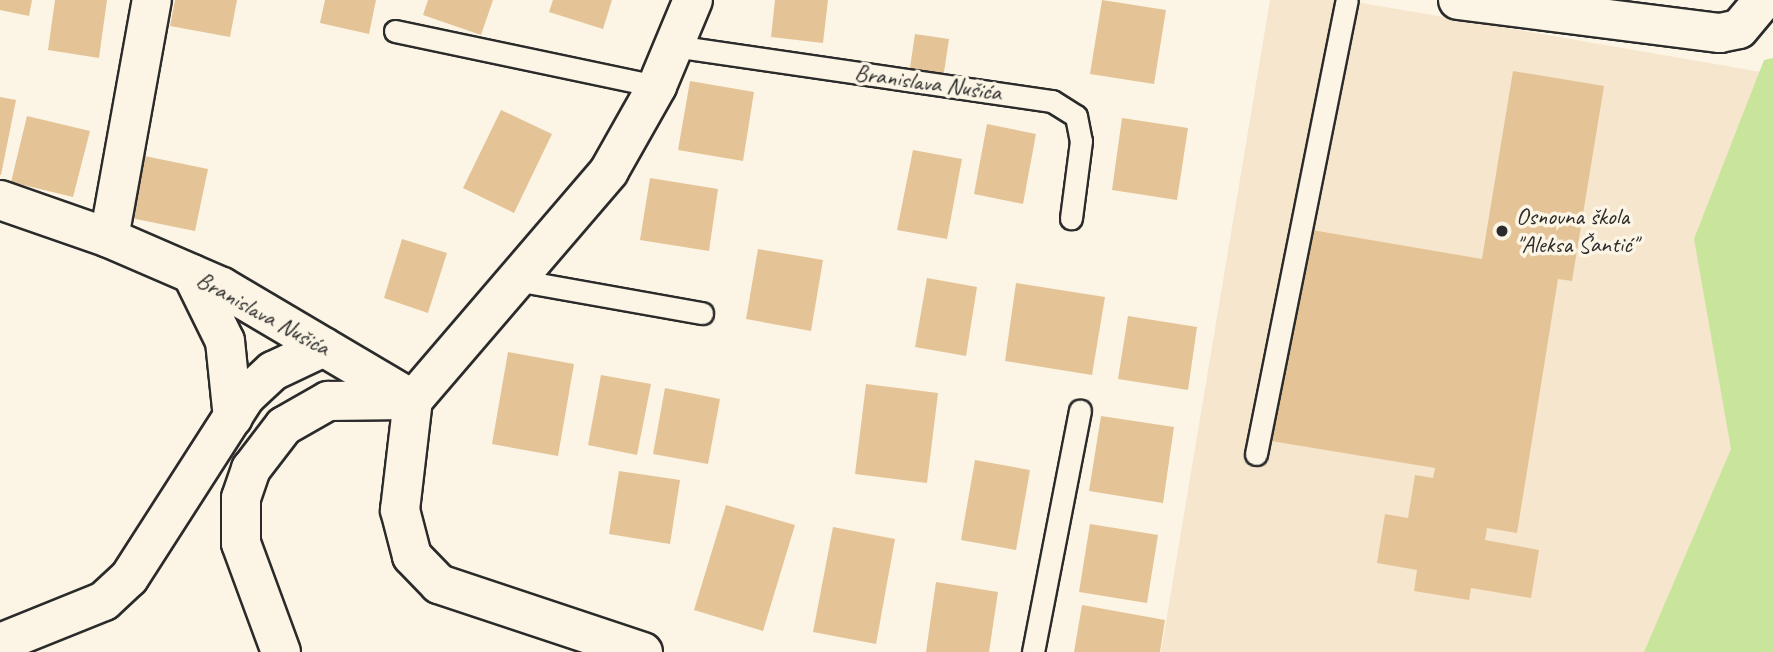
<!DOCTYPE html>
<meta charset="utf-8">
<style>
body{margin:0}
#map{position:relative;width:1773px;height:652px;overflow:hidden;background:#fcf5e5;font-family:Caveat,sans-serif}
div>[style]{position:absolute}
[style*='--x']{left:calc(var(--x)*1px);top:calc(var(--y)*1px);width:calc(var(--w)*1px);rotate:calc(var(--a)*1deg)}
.built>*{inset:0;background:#f5e6cd}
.green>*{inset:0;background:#c9e59c}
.building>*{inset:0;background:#e4c496}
.roads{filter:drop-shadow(2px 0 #2b2b2b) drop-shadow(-2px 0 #2b2b2b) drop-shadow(0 2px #2b2b2b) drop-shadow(0 -2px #2b2b2b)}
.service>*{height:21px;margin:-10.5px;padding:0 10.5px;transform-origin:10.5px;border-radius:10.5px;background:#fcf5e5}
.minor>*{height:38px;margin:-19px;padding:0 19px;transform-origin:19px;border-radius:19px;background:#fcf5e5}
.dots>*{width:19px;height:19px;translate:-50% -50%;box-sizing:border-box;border:4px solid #fcf5e5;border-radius:50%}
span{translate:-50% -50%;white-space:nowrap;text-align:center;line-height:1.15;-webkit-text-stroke:7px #fcf5e5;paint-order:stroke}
.street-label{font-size:24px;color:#2b2b2b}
.poi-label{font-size:24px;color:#2b2b2b}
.left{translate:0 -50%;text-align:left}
</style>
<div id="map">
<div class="built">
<i style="clip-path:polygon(1270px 0,1345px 0,1773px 74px,1726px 652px,1161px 652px)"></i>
</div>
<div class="green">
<i style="clip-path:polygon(1773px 58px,1773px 652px,1644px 652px,1731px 449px,1694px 239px,1764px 60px)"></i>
</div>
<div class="building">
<i style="clip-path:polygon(0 0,32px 0,29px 16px,0 10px)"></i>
<i style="clip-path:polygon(55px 0,107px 0,99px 58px,48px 50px)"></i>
<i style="clip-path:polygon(175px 0,237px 0,230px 37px,170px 26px)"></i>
<i style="clip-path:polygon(325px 0,376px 0,369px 34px,320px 23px)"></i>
<i style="clip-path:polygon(428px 0,493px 0,481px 35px,423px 15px)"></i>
<i style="clip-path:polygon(553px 0,612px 0,603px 29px,549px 12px)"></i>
<i style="clip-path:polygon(775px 0,828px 0,823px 43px,771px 37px)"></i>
<i style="clip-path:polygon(1102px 0,1166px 10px,1154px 84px,1090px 74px)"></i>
<i style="clip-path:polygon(915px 34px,949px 39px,943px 79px,909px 74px)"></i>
<i style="clip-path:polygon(1513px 71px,1604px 86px,1572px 281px,1558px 279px,1517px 533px,1487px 528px,1485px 540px,1539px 550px,1531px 598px,1471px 588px,1469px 600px,1414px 591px,1417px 570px,1377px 563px,1385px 514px,1408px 518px,1415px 475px,1433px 478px,1435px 468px,1271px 441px,1306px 229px,1482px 259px)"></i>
<i style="clip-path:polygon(690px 81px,754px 92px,743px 161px,678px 150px)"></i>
<i style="clip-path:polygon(0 97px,16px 100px,1px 175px,0 175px)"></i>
<i style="clip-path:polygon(501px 110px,552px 134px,514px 213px,463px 188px)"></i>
<i style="clip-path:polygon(27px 116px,90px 131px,73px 197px,11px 182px)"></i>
<i style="clip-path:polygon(1122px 118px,1188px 128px,1177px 200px,1112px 190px)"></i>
<i style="clip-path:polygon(987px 124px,1036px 134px,1023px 204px,974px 194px)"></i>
<i style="clip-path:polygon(913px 150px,962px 159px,947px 239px,897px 230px)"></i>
<i style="clip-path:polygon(135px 154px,208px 169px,195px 231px,121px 216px)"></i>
<i style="clip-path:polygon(650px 178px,718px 189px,709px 251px,640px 240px)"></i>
<i style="clip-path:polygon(402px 239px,447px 253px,428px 313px,384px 298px)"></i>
<i style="clip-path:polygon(758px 249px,823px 260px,811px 331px,746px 319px)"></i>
<i style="clip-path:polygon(927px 278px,977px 287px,966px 356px,915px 347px)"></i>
<i style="clip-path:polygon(1016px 283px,1105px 297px,1092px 375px,1005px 361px)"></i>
<i style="clip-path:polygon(1128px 316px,1197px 327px,1188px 390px,1118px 379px)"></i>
<i style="clip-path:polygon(508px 352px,574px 364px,558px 456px,492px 444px)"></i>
<i style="clip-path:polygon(601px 375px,651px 384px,637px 455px,588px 445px)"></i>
<i style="clip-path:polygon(866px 384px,938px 393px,927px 483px,855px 474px)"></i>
<i style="clip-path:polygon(665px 388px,720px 399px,708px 464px,653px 454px)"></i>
<i style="clip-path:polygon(1101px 416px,1174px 427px,1163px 503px,1089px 491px)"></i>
<i style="clip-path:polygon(975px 460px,1030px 470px,1016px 550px,961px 540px)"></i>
<i style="clip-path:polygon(619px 471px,680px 480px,670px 544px,609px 534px)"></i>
<i style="clip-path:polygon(726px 505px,795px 525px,763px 631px,694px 610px)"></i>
<i style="clip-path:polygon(1090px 524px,1158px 535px,1147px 603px,1079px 592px)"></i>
<i style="clip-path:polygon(833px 527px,895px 539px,876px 644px,813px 632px)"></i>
<i style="clip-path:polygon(936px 582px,998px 592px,989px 652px,926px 652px)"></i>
<i style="clip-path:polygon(1082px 605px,1165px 620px,1160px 652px,1074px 652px)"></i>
</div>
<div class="roads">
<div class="service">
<i style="--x:395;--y:31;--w:268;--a:11.9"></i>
<i style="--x:674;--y:46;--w:382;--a:8.3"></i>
<i style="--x:1052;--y:101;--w:28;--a:32"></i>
<i style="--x:1076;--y:116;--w:25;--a:79"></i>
<i style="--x:1081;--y:141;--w:78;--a:97.4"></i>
<i style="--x:516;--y:280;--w:189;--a:10.1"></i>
<i style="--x:1256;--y:454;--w:463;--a:-78.7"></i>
<i style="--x:1033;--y:652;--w:246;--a:-79"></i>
</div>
<div class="minor">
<i style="--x:1458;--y:0;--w:264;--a:7.2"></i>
<i style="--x:1720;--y:33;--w:19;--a:-12"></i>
<i style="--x:1739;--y:29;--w:38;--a:-50"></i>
<i style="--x:0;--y:200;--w:115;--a:19.2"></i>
<i style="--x:109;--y:238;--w:123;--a:23.4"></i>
<i style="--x:222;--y:287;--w:222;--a:30.6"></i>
<i style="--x:109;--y:238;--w:242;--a:-79.8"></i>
<i style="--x:192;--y:274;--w:75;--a:63.8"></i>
<i style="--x:225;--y:341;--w:77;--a:84.1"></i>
<i style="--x:0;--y:643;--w:112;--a:-22"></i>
<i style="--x:104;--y:601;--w:34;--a:-43"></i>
<i style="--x:129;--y:578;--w:216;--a:-57.3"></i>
<i style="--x:246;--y:396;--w:37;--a:-43"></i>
<i style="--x:273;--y:371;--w:56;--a:-25.2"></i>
<i style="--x:281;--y:652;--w:116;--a:-110.2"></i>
<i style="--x:241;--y:543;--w:45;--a:-90"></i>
<i style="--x:241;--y:498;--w:31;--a:-71"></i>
<i style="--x:251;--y:469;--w:54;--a:-52.5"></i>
<i style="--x:284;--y:426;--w:51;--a:-29.6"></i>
<i style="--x:328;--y:401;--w:79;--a:-0.7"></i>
<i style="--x:643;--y:652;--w:215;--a:-161.6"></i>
<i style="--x:439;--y:584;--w:39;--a:-134"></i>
<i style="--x:412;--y:556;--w:48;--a:-104.6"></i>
<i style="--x:400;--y:510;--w:111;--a:-83.3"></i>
<i style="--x:413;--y:400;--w:301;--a:-49.4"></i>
<i style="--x:609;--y:171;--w:98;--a:-60.5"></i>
<i style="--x:657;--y:86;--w:93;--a:-67.3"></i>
</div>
</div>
<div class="dots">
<i style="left:1502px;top:231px;background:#2b2b2b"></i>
</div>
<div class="street-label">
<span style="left:928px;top:83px;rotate:8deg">Branislava Nušića</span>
<span style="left:263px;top:314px;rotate:29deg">Branislava Nušića</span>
</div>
<div class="poi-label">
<span class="left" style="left:1516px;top:231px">Osnovna škola<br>"Aleksa Šantić"</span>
</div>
</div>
